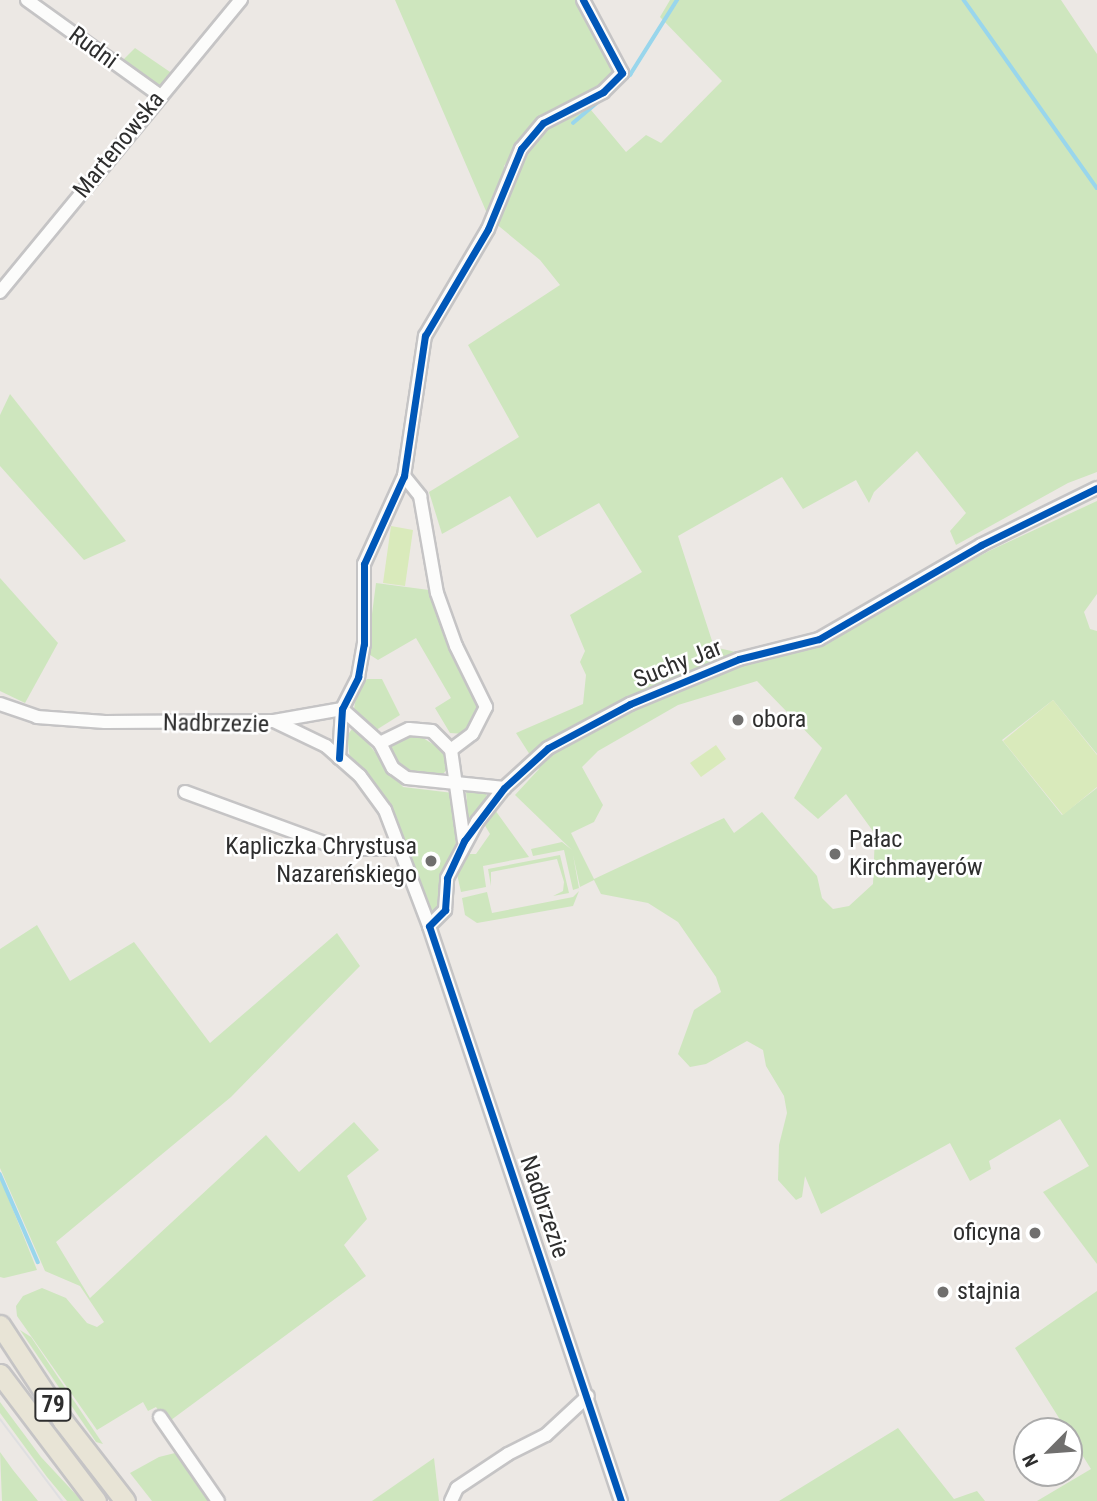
<!DOCTYPE html>
<meta charset="utf-8">
<style>
body{margin:0}
#map{position:relative;width:1097px;height:1501px;overflow:hidden;background:#ece8e4;font-family:"Roboto Condensed",sans-serif}
div>[style]{position:absolute}
[style*='--x']{left:calc(var(--x)*1px);top:calc(var(--y)*1px);width:calc(var(--w)*1px);rotate:calc(var(--a)*1deg)}
.green>*{inset:0;background:#cee6be}
.pitch>*{inset:0;background:#d9eabb}
.stream>*{height:3.5px;margin:-1.75px;padding:0 1.75px;transform-origin:1.75px;border-radius:1.75px;background:#99d6ec}
.roads{filter:drop-shadow(2px 0 #c5c4c5) drop-shadow(-2px 0 #c5c4c5) drop-shadow(0 2px #c5c4c5) drop-shadow(0 -2px #c5c4c5)}
.street>*{height:12px;margin:-6px;padding:0 6px;transform-origin:6px;border-radius:6px;background:#fcfcfb}
.primary>*{height:19px;margin:-9.5px;padding:0 9.5px;transform-origin:9.5px;border-radius:9.5px;background:#e8e4d6}
.tram>*{height:2px;margin:-1px;padding:0 1px;transform-origin:1px;border-radius:1px;background:#dfdfe1}
.cycleway>*{height:7px;margin:-3.5px;padding:0 3.5px;transform-origin:3.5px;border-radius:3.5px;background:#0057b8}
.dots>*{width:19px;height:19px;translate:-50% -50%;box-sizing:border-box;border:4px solid #fff;border-radius:50%}
span{translate:-50% -50%;white-space:nowrap;text-align:center;line-height:1.15;-webkit-text-stroke:5px #fff;paint-order:stroke}
.shield-label span{padding:2px 5px;background:#fff;border:2px solid;border-radius:5px;-webkit-text-stroke-width:0}
.shield-label{font-size:23px;color:#2e2e2e;font-weight:700}
.street-label{font-size:24px;color:#2e2e2e}
.poi-label{font-size:24px;color:#2e2e2e}
.left{translate:0 -50%;text-align:left}
.right{translate:-100% -50%;text-align:right}
.north{position:absolute;left:1013px;top:1417px;width:70px;height:70px;box-sizing:border-box;background:#fff;border:2px solid #ababab;border-radius:50%;rotate:245deg;font-size:19px;font-weight:700;line-height:28px;text-align:center;color:#2e2e2e}
.north::after{content:'';display:block;margin:auto;width:24px;height:32px;background:#706f6e;clip-path:polygon(50% 0,100% 100%,50% 72%,0 100%)}
</style>
<div id="map">
<div class="green">
<i style="clip-path:polygon(evenodd,395px 0,579px 0,618px 71px,600px 87px,562px 104px,533px 125px,504px 166px,504px 180px,545px 126px,586px 104px,626px 152px,646px 135px,661px 143px,722px 81px,660px 17px,670px 0,1061px 0,1097px 54px,1097px 472px,1068px 483px,956px 545px,950px 531px,966px 513px,917px 451px,874px 492px,869px 503px,856px 480px,803px 509px,782px 477px,678px 536px,714px 647px,753px 656px,780px 656px,831px 637px,989px 551px,1097px 501px,1097px 594px,1084px 612px,1090px 629px,1097px 631px,1097px 754px,1053px 700px,1002px 740px,1062px 815px,1097px 788px,1097px 1264px,1043px 1192px,1089px 1166px,1060px 1119px,989px 1161px,991px 1169px,970px 1181px,950px 1143px,821px 1214px,805px 1176px,802px 1197px,796px 1200px,778px 1180px,779px 1145px,787px 1113px,784px 1096px,766px 1066px,763px 1050px,747px 1041px,706px 1064px,690px 1067px,678px 1054px,694px 1010px,721px 992px,716px 977px,678px 922px,648px 903px,601px 894px,594px 880px,580px 887px,573px 855px,579px 888px,573px 890px,564px 850px,533px 856px,531px 849px,562px 842px,572px 850px,515px 795px,539px 769px,516px 733px,583px 704px,586px 675px,580px 662px,585px 651px,570px 615px,642px 572px,599px 503px,537px 538px,510px 496px,442px 534px,429px 492px,519px 437px,468px 345px,560px 285px,540px 260px,489px 218px,395px 0,757px 681px,822px 748px,794px 798px,818px 819px,846px 794px,875px 834px,873px 884px,849px 906px,833px 909px,822px 898px,817px 876px,762px 812px,734px 833px,724px 818px,594px 879px,571px 833px,594px 822px,603px 805px,582px 767px,598px 751px,678px 705px,757px 681px)"></i>
<i style="clip-path:polygon(135px 48px,173px 74px,161px 89px,120px 63px)"></i>
<i style="clip-path:polygon(10px 394px,126px 541px,84px 560px,0 466px,0 415px)"></i>
<i style="clip-path:polygon(0 578px,58px 643px,25px 703px,0 691px)"></i>
<i style="clip-path:polygon(376px 583px,429px 590px,481px 704px,465px 734px,450px 733px,435px 708px,451px 698px,416px 638px,378px 660px,367px 653px)"></i>
<i style="clip-path:polygon(367px 679px,382px 679px,400px 715px,373px 732px,354px 709px,357px 690px)"></i>
<i style="clip-path:polygon(354px 726px,403px 787px,453px 793px,456px 843px,443px 876px,439px 911px,431px 915px,392px 813px,373px 782px,350px 759px,347px 736px)"></i>
<i style="clip-path:polygon(415px 733px,444px 751px,449px 767px,443px 774px,414px 776px,397px 766px,389px 747px,395px 739px)"></i>
<i style="clip-path:polygon(466px 790px,484px 792px,488px 797px,468px 821px)"></i>
<i style="clip-path:polygon(495px 810px,529px 857px,483px 866px,486px 887px,461px 892px,457px 874px,464px 854px,476px 854px,490px 834px,484px 824px)"></i>
<i style="clip-path:polygon(560px 855px,569px 893px,553px 896px,563px 891px,564px 882px,557px 859px,491px 872px,491px 886px,488px 869px)"></i>
<i style="clip-path:polygon(579px 891px,573px 906px,477px 923px,465px 915px,462px 898px,487px 892px,492px 913px,573px 897px)"></i>
<i style="clip-path:polygon(37px 925px,70px 981px,134px 942px,210px 1043px,337px 933px,360px 966px,231px 1097px,56px 1242px,90px 1298px,266px 1135px,299px 1172px,354px 1122px,379px 1150px,347px 1176px,367px 1219px,344px 1245px,366px 1276px,167px 1423px,156px 1407px,148px 1411px,143px 1402px,97px 1430px,17px 1316px,16px 1306px,23px 1296px,42px 1288px,66px 1298px,87px 1323px,97px 1327px,104px 1322px,80px 1286px,45px 1271px,0 1168px,0 949px)"></i>
<i style="clip-path:polygon(0 1177px,37px 1270px,4px 1278px,0 1277px)"></i>
<i style="clip-path:polygon(1097px 1291px,1097px 1501px,1037px 1501px,1091px 1469px,1015px 1348px)"></i>
<i style="clip-path:polygon(20px 1330px,31px 1337px,103px 1444px,96px 1442px)"></i>
<i style="clip-path:polygon(0 1402px,41px 1457px,82px 1501px,67px 1501px,47px 1477px,0 1413px)"></i>
<i style="clip-path:polygon(898px 1428px,954px 1499px,977px 1491px,985px 1501px,779px 1501px)"></i>
<i style="clip-path:polygon(0 1452px,13px 1470px,38px 1501px,2px 1501px)"></i>
<i style="clip-path:polygon(179px 1452px,215px 1501px,152px 1501px,130px 1473px,159px 1457px)"></i>
<i style="clip-path:polygon(434px 1458px,439px 1501px,372px 1501px)"></i>
</div>
<div class="pitch">
<i style="clip-path:polygon(391px 526px,413px 530px,405px 586px,383px 583px)"></i>
<i style="clip-path:polygon(1053px 700px,1097px 755px,1097px 787px,1063px 815px,1003px 741px)"></i>
<i style="clip-path:polygon(716px 745px,726px 759px,701px 777px,690px 763px)"></i>
</div>
<div class="stream">
<i style="--x:964;--y:0;--w:230;--a:54.7"></i>
<i style="--x:573;--y:123;--w:75;--a:-40.1"></i>
<i style="--x:630;--y:75;--w:89;--a:-57.9"></i>
<i style="--x:0;--y:1174;--w:96;--a:66.6"></i>
</div>
<div class="roads">
<div class="street">
<i style="--x:27;--y:0;--w:163;--a:35.7"></i>
<i style="--x:0;--y:292;--w:379;--a:-50.5"></i>
<i style="--x:404;--y:476;--w:26;--a:51"></i>
<i style="--x:420;--y:496;--w:98;--a:80.1"></i>
<i style="--x:437;--y:593;--w:56;--a:70.3"></i>
<i style="--x:456;--y:646;--w:68;--a:63.8"></i>
<i style="--x:486;--y:707;--w:30;--a:117"></i>
<i style="--x:472;--y:734;--w:26;--a:143"></i>
<i style="--x:0;--y:704;--w:39;--a:19"></i>
<i style="--x:37;--y:717;--w:68;--a:4.2"></i>
<i style="--x:105;--y:722;--w:169;--a:-0.3"></i>
<i style="--x:274;--y:721;--w:58;--a:25.7"></i>
<i style="--x:326;--y:746;--w:45;--a:41.4"></i>
<i style="--x:360;--y:776;--w:42;--a:53.7"></i>
<i style="--x:385;--y:810;--w:124;--a:69.2"></i>
<i style="--x:429;--y:926;--w:606;--a:71.54"></i>
<i style="--x:274;--y:721;--w:69;--a:-10"></i>
<i style="--x:342;--y:709;--w:51;--a:41.8"></i>
<i style="--x:380;--y:743;--w:32;--a:-26"></i>
<i style="--x:409;--y:729;--w:23;--a:5"></i>
<i style="--x:432;--y:731;--w:27;--a:45"></i>
<i style="--x:451;--y:750;--w:92;--a:81.9"></i>
<i style="--x:380;--y:743;--w:28;--a:63"></i>
<i style="--x:393;--y:768;--w:17;--a:36"></i>
<i style="--x:407;--y:778;--w:98;--a:5.9"></i>
<i style="--x:339;--y:758;--w:49;--a:-86.5"></i>
<i style="--x:342;--y:709;--w:36;--a:-63"></i>
<i style="--x:358;--y:677;--w:34;--a:-80"></i>
<i style="--x:364;--y:644;--w:80;--a:-90"></i>
<i style="--x:364;--y:564;--w:97;--a:-65.6"></i>
<i style="--x:404;--y:476;--w:142;--a:-81.5"></i>
<i style="--x:425;--y:336;--w:124;--a:-59.5"></i>
<i style="--x:488;--y:229;--w:87;--a:-67.6"></i>
<i style="--x:521;--y:149;--w:34;--a:-50"></i>
<i style="--x:543;--y:123;--w:68;--a:-27.3"></i>
<i style="--x:603;--y:92;--w:27;--a:-45"></i>
<i style="--x:622;--y:73;--w:83;--a:-118.1"></i>
<i style="--x:185;--y:792;--w:166;--a:20.1"></i>
<i style="--x:341;--y:849;--w:58;--a:0"></i>
<i style="--x:429;--y:926;--w:23;--a:-45"></i>
<i style="--x:445;--y:910;--w:32;--a:-86"></i>
<i style="--x:447;--y:878;--w:64;--a:-61.8"></i>
<i style="--x:477;--y:822;--w:43;--a:-51.5"></i>
<i style="--x:504;--y:788;--w:59;--a:-42.3"></i>
<i style="--x:548;--y:748;--w:93;--a:-28.2"></i>
<i style="--x:630;--y:704;--w:118;--a:-22.4"></i>
<i style="--x:739;--y:659;--w:82;--a:-14"></i>
<i style="--x:819;--y:639;--w:187;--a:-30.1"></i>
<i style="--x:981;--y:545;--w:129;--a:-26.2"></i>
<i style="--x:160;--y:1417;--w:102;--a:55.4"></i>
<i style="--x:451;--y:1501;--w:14;--a:-65"></i>
<i style="--x:457;--y:1488;--w:61;--a:-33.7"></i>
<i style="--x:508;--y:1454;--w:42;--a:-26.6"></i>
<i style="--x:546;--y:1435;--w:57;--a:-42.9"></i>
</div>
<div class="primary">
<i style="--x:0;--y:1325;--w:115;--a:56.7"></i>
<i style="--x:63;--y:1421;--w:101;--a:52.2"></i>
<i style="--x:0;--y:1374;--w:159;--a:52.9"></i>
</div>
</div>
<div class="tram">
<i style="--x:0;--y:1419;--w:103;--a:52.9"></i>
</div>
<div class="cycleway">
<i style="--x:339;--y:758;--w:49;--a:-86.5"></i>
<i style="--x:342;--y:709;--w:36;--a:-63"></i>
<i style="--x:358;--y:677;--w:34;--a:-80"></i>
<i style="--x:364;--y:644;--w:80;--a:-90"></i>
<i style="--x:364;--y:564;--w:97;--a:-65.6"></i>
<i style="--x:404;--y:476;--w:142;--a:-81.5"></i>
<i style="--x:425;--y:336;--w:124;--a:-59.5"></i>
<i style="--x:488;--y:229;--w:87;--a:-67.6"></i>
<i style="--x:521;--y:149;--w:34;--a:-50"></i>
<i style="--x:543;--y:123;--w:68;--a:-27.3"></i>
<i style="--x:603;--y:92;--w:27;--a:-45"></i>
<i style="--x:622;--y:73;--w:83;--a:-118.1"></i>
<i style="--x:621;--y:1501;--w:606;--a:-108.46"></i>
<i style="--x:429;--y:926;--w:23;--a:-45"></i>
<i style="--x:445;--y:910;--w:32;--a:-86"></i>
<i style="--x:447;--y:878;--w:41;--a:-65.3"></i>
<i style="--x:464;--y:841;--w:66;--a:-53"></i>
<i style="--x:504;--y:788;--w:59;--a:-42.3"></i>
<i style="--x:548;--y:748;--w:93;--a:-28.2"></i>
<i style="--x:630;--y:704;--w:118;--a:-22.4"></i>
<i style="--x:739;--y:659;--w:82;--a:-14"></i>
<i style="--x:819;--y:639;--w:187;--a:-30.1"></i>
<i style="--x:981;--y:545;--w:129;--a:-26.2"></i>
</div>
<div class="dots">
<i style="left:738px;top:720px;background:#706f6e"></i>
<i style="left:835px;top:854px;background:#706f6e"></i>
<i style="left:431px;top:861px;background:#706f6e"></i>
<i style="left:1035px;top:1233px;background:#706f6e"></i>
<i style="left:943px;top:1292px;background:#706f6e"></i>
</div>
<div class="shield-label">
<span style="left:53px;top:1405px">79</span>
</div>
<div class="street-label">
<span style="left:93px;top:48px;rotate:36deg">Rudni</span>
<span style="left:119px;top:145px;rotate:-51deg">Martenowska</span>
<span style="left:678px;top:664px;rotate:-22deg">Suchy Jar</span>
<span style="left:216px;top:724px;rotate:1deg">Nadbrzezie</span>
<span style="left:544px;top:1207px;rotate:71deg">Nadbrzezie</span>
</div>
<div class="poi-label">
<span class="left" style="left:752px;top:720px">obora</span>
<span class="left" style="left:849px;top:854px">Pałac<br>Kirchmayerów</span>
<span class="right" style="left:417px;top:861px">Kapliczka Chrystusa<br>Nazareńskiego</span>
<span class="right" style="left:1021px;top:1233px">oficyna</span>
<span class="left" style="left:957px;top:1292px">stajnia</span>
</div>
<div class="north">N</div>
</div>
